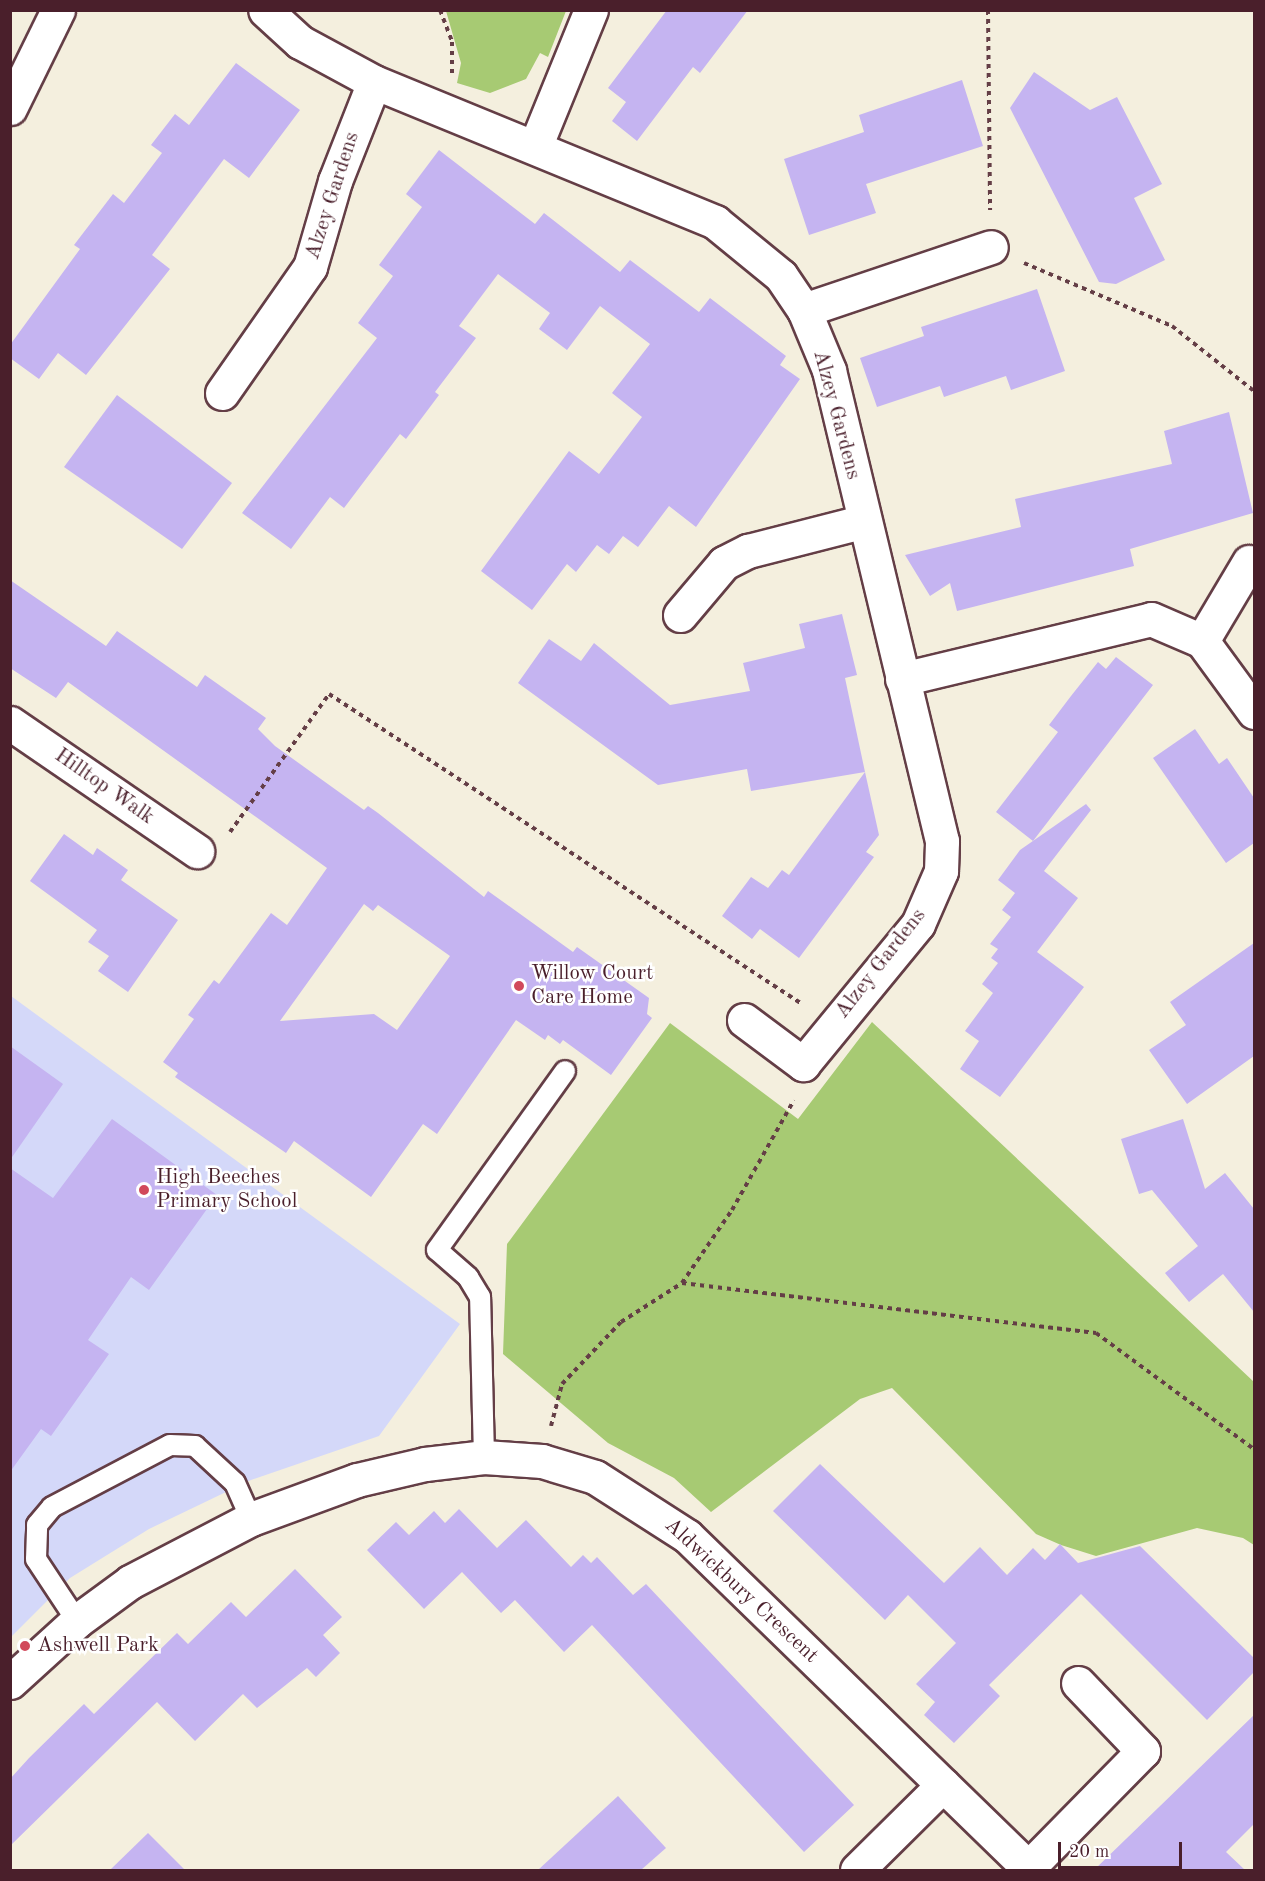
<!DOCTYPE html>
<style>
body{margin:0}
#map{position:relative;width:1265px;height:1881px;overflow:hidden;background:#f4efde;font-family:"Old Standard TT",serif}
div>[style]{position:absolute}
[style*='--x']{left:calc(var(--x)*1px);top:calc(var(--y)*1px);width:calc(var(--w)*1px);rotate:calc(var(--a)*1deg)}
.built>*{inset:0;background:#d4d8f9}
.green>*{inset:0;background:#a7ca73}
.building>*{inset:0;background:#c5b4f1}
.path>*{height:4px;margin-top:-2px;transform-origin:0;background:repeating-linear-gradient(90deg,#643e46 0 4.5px,transparent 0 9px)}
.roads{filter:drop-shadow(2px 0 #643e46) drop-shadow(-2px 0 #643e46) drop-shadow(0 2px #643e46) drop-shadow(0 -2px #643e46)}
.service>*{height:20px;margin:-10px;padding:0 10px;transform-origin:10px;border-radius:10px;background:#fff}
.minor>*{height:33px;margin:-16.5px;padding:0 16.5px;transform-origin:16.5px;border-radius:16.5px;background:#fff}
.dots>*{width:16px;height:16px;translate:-50% -50%;box-sizing:border-box;border:3px solid #fff;border-radius:50%}
span{translate:-50% -50%;white-space:nowrap;text-align:center;line-height:1.15;-webkit-text-stroke:5px #fff;paint-order:stroke}
.street-label{font-size:21px;color:#4a1f2b}
.poi-label{font-size:21px;color:#4a1f2b}
.left{translate:0 -50%;text-align:left}
.frame{position:absolute;inset:0;border:12px solid #4a1f2b;pointer-events:none}
.scale{position:absolute;left:1058px;top:1842px;width:124px;height:27px;box-sizing:border-box;border:3px solid #4a1f2b;border-top:0;padding-left:8px;font-size:18px;line-height:21px;white-space:nowrap;color:#4a1f2b;-webkit-text-stroke:4px #fff;paint-order:stroke}
</style>
<div id="map">
<div class="built">
<i style="clip-path:polygon(11px 996px,460px 1324px,379px 1436px,251px 1480px,149px 1529px,70px 1578px,11px 1637px)"></i>
</div>
<div class="green">
<i style="clip-path:polygon(446px 11px,446px 10px,566px 11px,548px 57px,540px 53px,526px 79px,490px 93px,457px 83px,461px 63px)"></i>
<i style="clip-path:polygon(872px 1022px,1254px 1382px,1254px 1545px,1243px 1538px,1197px 1528px,1096px 1556px,1061px 1545px,1036px 1534px,892px 1388px,860px 1399px,711px 1512px,674px 1478px,608px 1443px,503px 1354px,507px 1244px,670px 1023px,798px 1119px)"></i>
</div>
<div class="building">
<i style="clip-path:polygon(667px 10px,748px 10px,700px 73px,693px 67px,637px 141px,612px 121px,626px 102px,608px 88px)"></i>
<i style="clip-path:polygon(236px 63px,300px 110px,249px 178px,224px 159px,152px 255px,170px 269px,86px 375px,58px 353px,39px 379px,10px 358px,10px 345px,80px 249px,74px 245px,113px 194px,124px 203px,162px 153px,151px 145px,175px 114px,189px 125px)"></i>
<i style="clip-path:polygon(1034px 72px,1090px 110px,1117px 97px,1162px 184px,1134px 198px,1165px 260px,1116px 284px,1099px 282px,1010px 108px)"></i>
<i style="clip-path:polygon(962px 80px,983px 146px,866px 184px,876px 213px,809px 235px,784px 159px,864px 132px,859px 115px)"></i>
<i style="clip-path:polygon(439px 150px,535px 224px,544px 213px,620px 272px,630px 260px,699px 312px,710px 298px,786px 356px,780px 365px,800px 379px,696px 527px,669px 506px,638px 547px,623px 536px,609px 554px,597px 545px,576px 572px,567px 564px,532px 610px,481px 571px,569px 451px,599px 474px,642px 417px,612px 393px,650px 344px,600px 306px,567px 350px,539px 329px,550px 313px,498px 274px,459px 326px,476px 338px,435px 392px,439px 395px,406px 439px,400px 434px,344px 508px,330px 497px,291px 549px,242px 513px,377px 338px,358px 323px,393px 276px,379px 265px,422px 207px,406px 194px)"></i>
<i style="clip-path:polygon(1037px 289px,1065px 371px,1011px 390px,1006px 376px,944px 397px,940px 386px,877px 407px,860px 358px,924px 336px,921px 327px)"></i>
<i style="clip-path:polygon(117px 395px,232px 483px,182px 549px,64px 467px)"></i>
<i style="clip-path:polygon(1229px 412px,1253px 513px,1130px 549px,1134px 566px,957px 611px,950px 583px,930px 596px,905px 555px,1021px 527px,1015px 499px,1172px 464px,1164px 431px)"></i>
<i style="clip-path:polygon(evenodd,10px 580px,106px 646px,117px 631px,197px 687px,205px 675px,266px 718px,258px 729px,275px 746px,364px 810px,368px 806px,378px 813px,484px 897px,488px 891px,573px 952px,577px 947px,649px 998px,647px 1014px,652px 1018px,611px 1075px,563px 1040px,560px 1044px,548px 1035px,545px 1040px,516px 1020px,437px 1134px,423px 1124px,371px 1197px,294px 1141px,286px 1153px,175px 1077px,178px 1073px,163px 1062px,194px 1019px,188px 1015px,214px 980px,219px 984px,271px 913px,287px 925px,327px 868px,68px 682px,56px 698px,10px 668px,10px 580px,364px 904px,373px 911px,378px 905px,450px 956px,397px 1030px,374px 1014px,280px 1021px,364px 904px)"></i>
<i style="clip-path:polygon(842px 614px,857px 675px,845px 678px,865px 772px,751px 791px,747px 769px,658px 785px,518px 683px,549px 639px,581px 661px,594px 643px,670px 705px,750px 691px,743px 663px,805px 648px,799px 624px)"></i>
<i style="clip-path:polygon(1116px 657px,1153px 685px,1033px 841px,996px 812px,1058px 732px,1049px 725px,1071px 696px,1098px 662px,1106px 669px)"></i>
<i style="clip-path:polygon(1195px 729px,1219px 764px,1227px 758px,1254px 798px,1254px 843px,1226px 863px,1153px 758px)"></i>
<i style="clip-path:polygon(865px 772px,879px 835px,866px 852px,874px 857px,799px 958px,760px 929px,752px 939px,722px 916px,751px 877px,768px 888px,782px 870px,789px 875px)"></i>
<i style="clip-path:polygon(1086px 804px,1091px 810px,1044px 871px,1078px 898px,1037px 952px,1084px 987px,1000px 1097px,960px 1069px,979px 1041px,965px 1031px,993px 993px,982px 984px,998px 963px,991px 958px,998px 949px,990px 944px,1011px 917px,1002px 910px,1015px 893px,998px 880px,1020px 850px)"></i>
<i style="clip-path:polygon(64px 834px,93px 855px,97px 848px,128px 870px,121px 880px,178px 920px,128px 992px,98px 971px,109px 956px,88px 942px,97px 930px,30px 881px)"></i>
<i style="clip-path:polygon(1254px 943px,1254px 1056px,1187px 1104px,1149px 1050px,1186px 1025px,1170px 1002px)"></i>
<i style="clip-path:polygon(10px 1046px,63px 1084px,10px 1160px)"></i>
<i style="clip-path:polygon(112px 1119px,217px 1195px,149px 1290px,131px 1277px,88px 1340px,109px 1354px,51px 1436px,41px 1429px,10px 1472px,10px 1168px,53px 1198px)"></i>
<i style="clip-path:polygon(1183px 1119px,1205px 1189px,1225px 1173px,1254px 1209px,1254px 1312px,1223px 1274px,1189px 1302px,1165px 1273px,1198px 1246px,1152px 1190px,1139px 1194px,1121px 1139px)"></i>
<i style="clip-path:polygon(820px 1464px,944px 1583px,980px 1547px,1007px 1575px,1033px 1548px,1045px 1560px,1060px 1544px,1078px 1563px,1140px 1546px,1254px 1658px,1254px 1672px,1207px 1720px,1081px 1594px,989px 1685px,1000px 1696px,954px 1743px,924px 1715px,935px 1702px,916px 1684px,956px 1643px,908px 1595px,885px 1620px,773px 1511px)"></i>
<i style="clip-path:polygon(459px 1509px,497px 1548px,526px 1520px,571px 1567px,583px 1555px,591px 1563px,597px 1557px,633px 1595px,646px 1584px,854px 1805px,804px 1852px,592px 1625px,564px 1652px,515px 1600px,501px 1613px,462px 1572px,424px 1609px,367px 1550px,396px 1522px,409px 1535px,434px 1511px,445px 1523px)"></i>
<i style="clip-path:polygon(295px 1569px,342px 1617px,323px 1635px,340px 1653px,316px 1677px,307px 1668px,257px 1708px,243px 1694px,195px 1741px,157px 1702px,10px 1846px,10px 1779px,29px 1758px,84px 1704px,94px 1714px,177px 1633px,188px 1644px,231px 1602px,246px 1617px)"></i>
<i style="clip-path:polygon(1254px 1715px,1254px 1824px,1226px 1852px,1245px 1870px,1094px 1870px)"></i>
<i style="clip-path:polygon(618px 1796px,666px 1848px,641px 1870px,538px 1870px)"></i>
<i style="clip-path:polygon(148px 1833px,185px 1870px,110px 1870px)"></i>
</div>
<div class="path">
<i style="--x:440;--y:10;--w:34;--a:69"></i>
<i style="--x:452;--y:42;--w:31;--a:90"></i>
<i style="--x:988;--y:10;--w:200;--a:89.4"></i>
<i style="--x:1024;--y:263;--w:161;--a:23.1"></i>
<i style="--x:1172;--y:326;--w:105;--a:38.4"></i>
<i style="--x:230;--y:832;--w:170;--a:-54.3"></i>
<i style="--x:329;--y:694;--w:566;--a:33.24"></i>
<i style="--x:682;--y:1283;--w:88;--a:-55.6"></i>
<i style="--x:732;--y:1210;--w:126;--a:-60.6"></i>
<i style="--x:551;--y:1426;--w:43;--a:-75.3"></i>
<i style="--x:562;--y:1384;--w:86;--a:-46.4"></i>
<i style="--x:621;--y:1322;--w:72;--a:-32.6"></i>
<i style="--x:682;--y:1283;--w:417;--a:6.9"></i>
<i style="--x:1096;--y:1333;--w:196;--a:36.3"></i>
</div>
<div class="roads">
<div class="service">
<i style="--x:484;--y:1457;--w:160;--a:-91.4"></i>
<i style="--x:480;--y:1297;--w:23;--a:-121"></i>
<i style="--x:468;--y:1277;--w:41;--a:-138.9"></i>
<i style="--x:437;--y:1250;--w:220;--a:-54.4"></i>
<i style="--x:77;--y:1621;--w:74;--a:-123.5"></i>
<i style="--x:36;--y:1559;--w:34;--a:-88"></i>
<i style="--x:37;--y:1525;--w:23;--a:-50"></i>
<i style="--x:52;--y:1507;--w:133;--a:-27.7"></i>
<i style="--x:170;--y:1445;--w:25;--a:2"></i>
<i style="--x:195;--y:1446;--w:54;--a:42.8"></i>
<i style="--x:235;--y:1483;--w:39;--a:66"></i>
</div>
<div class="minor">
<i style="--x:374;--y:82;--w:369;--a:22.3"></i>
<i style="--x:715;--y:222;--w:85;--a:39.3"></i>
<i style="--x:781;--y:276;--w:41;--a:55.9"></i>
<i style="--x:804;--y:310;--w:197;--a:-18.6"></i>
<i style="--x:10;--y:108;--w:109;--a:-63.9"></i>
<i style="--x:535;--y:147;--w:148;--a:-67.8"></i>
<i style="--x:222;--y:393;--w:154;--a:-55.1"></i>
<i style="--x:310;--y:267;--w:90;--a:-73.8"></i>
<i style="--x:335;--y:181;--w:106;--a:-68.5"></i>
<i style="--x:374;--y:82;--w:84;--a:-151.6"></i>
<i style="--x:300;--y:42;--w:47;--a:-137.6"></i>
<i style="--x:680;--y:615;--w:68;--a:-49.8"></i>
<i style="--x:724;--y:563;--w:27;--a:-27"></i>
<i style="--x:748;--y:551;--w:118;--a:-14.3"></i>
<i style="--x:1202;--y:641;--w:92;--a:-59.3"></i>
<i style="--x:902;--y:679;--w:256;--a:-13.5"></i>
<i style="--x:1151;--y:619;--w:56;--a:23.3"></i>
<i style="--x:1202;--y:641;--w:88;--a:53.8"></i>
<i style="--x:10;--y:723;--w:227;--a:34.4"></i>
<i style="--x:744;--y:1020;--w:74;--a:36.7"></i>
<i style="--x:803;--y:1064;--w:181;--a:-50.6"></i>
<i style="--x:918;--y:924;--w:58;--a:-66.5"></i>
<i style="--x:941;--y:871;--w:30;--a:-88"></i>
<i style="--x:942;--y:841;--w:484;--a:-103.5"></i>
<i style="--x:829;--y:370;--w:65;--a:-112.6"></i>
<i style="--x:10;--y:1682;--w:91;--a:-42.3"></i>
<i style="--x:77;--y:1621;--w:66;--a:-36.3"></i>
<i style="--x:130;--y:1582;--w:136;--a:-27.5"></i>
<i style="--x:251;--y:1519;--w:113;--a:-20.2"></i>
<i style="--x:357;--y:1480;--w:70;--a:-13.2"></i>
<i style="--x:425;--y:1464;--w:59;--a:-6.8"></i>
<i style="--x:484;--y:1457;--w:58;--a:3.9"></i>
<i style="--x:542;--y:1461;--w:55;--a:16.8"></i>
<i style="--x:595;--y:1477;--w:109;--a:32.7"></i>
<i style="--x:687;--y:1536;--w:479;--a:44.2"></i>
<i style="--x:1028;--y:1868;--w:164;--a:-45.5"></i>
<i style="--x:1143;--y:1751;--w:94;--a:-133.7"></i>
<i style="--x:857;--y:1870;--w:121;--a:-44.7"></i>
</div>
</div>
<div class="dots">
<i style="left:519px;top:986px;background:#d1495b"></i>
<i style="left:144px;top:1190px;background:#d1495b"></i>
<i style="left:25px;top:1646px;background:#d1495b"></i>
</div>
<div class="street-label">
<span style="left:333px;top:196px;rotate:-72deg">Alzey Gardens</span>
<span style="left:836px;top:415px;rotate:75deg">Alzey Gardens</span>
<span style="left:104px;top:787px;rotate:35deg">Hilltop Walk</span>
<span style="left:881px;top:964px;rotate:-52deg">Alzey Gardens</span>
<span style="left:741px;top:1591px;rotate:43deg">Aldwickbury Crescent</span>
</div>
<div class="poi-label">
<span class="left" style="left:531px;top:986px">Willow Court<br>Care Home</span>
<span class="left" style="left:156px;top:1190px">High Beeches<br>Primary School</span>
<span class="left" style="left:37px;top:1646px">Ashwell Park</span>
</div>
<div class="frame"></div>
<div class="scale">20 m</div>
</div>
